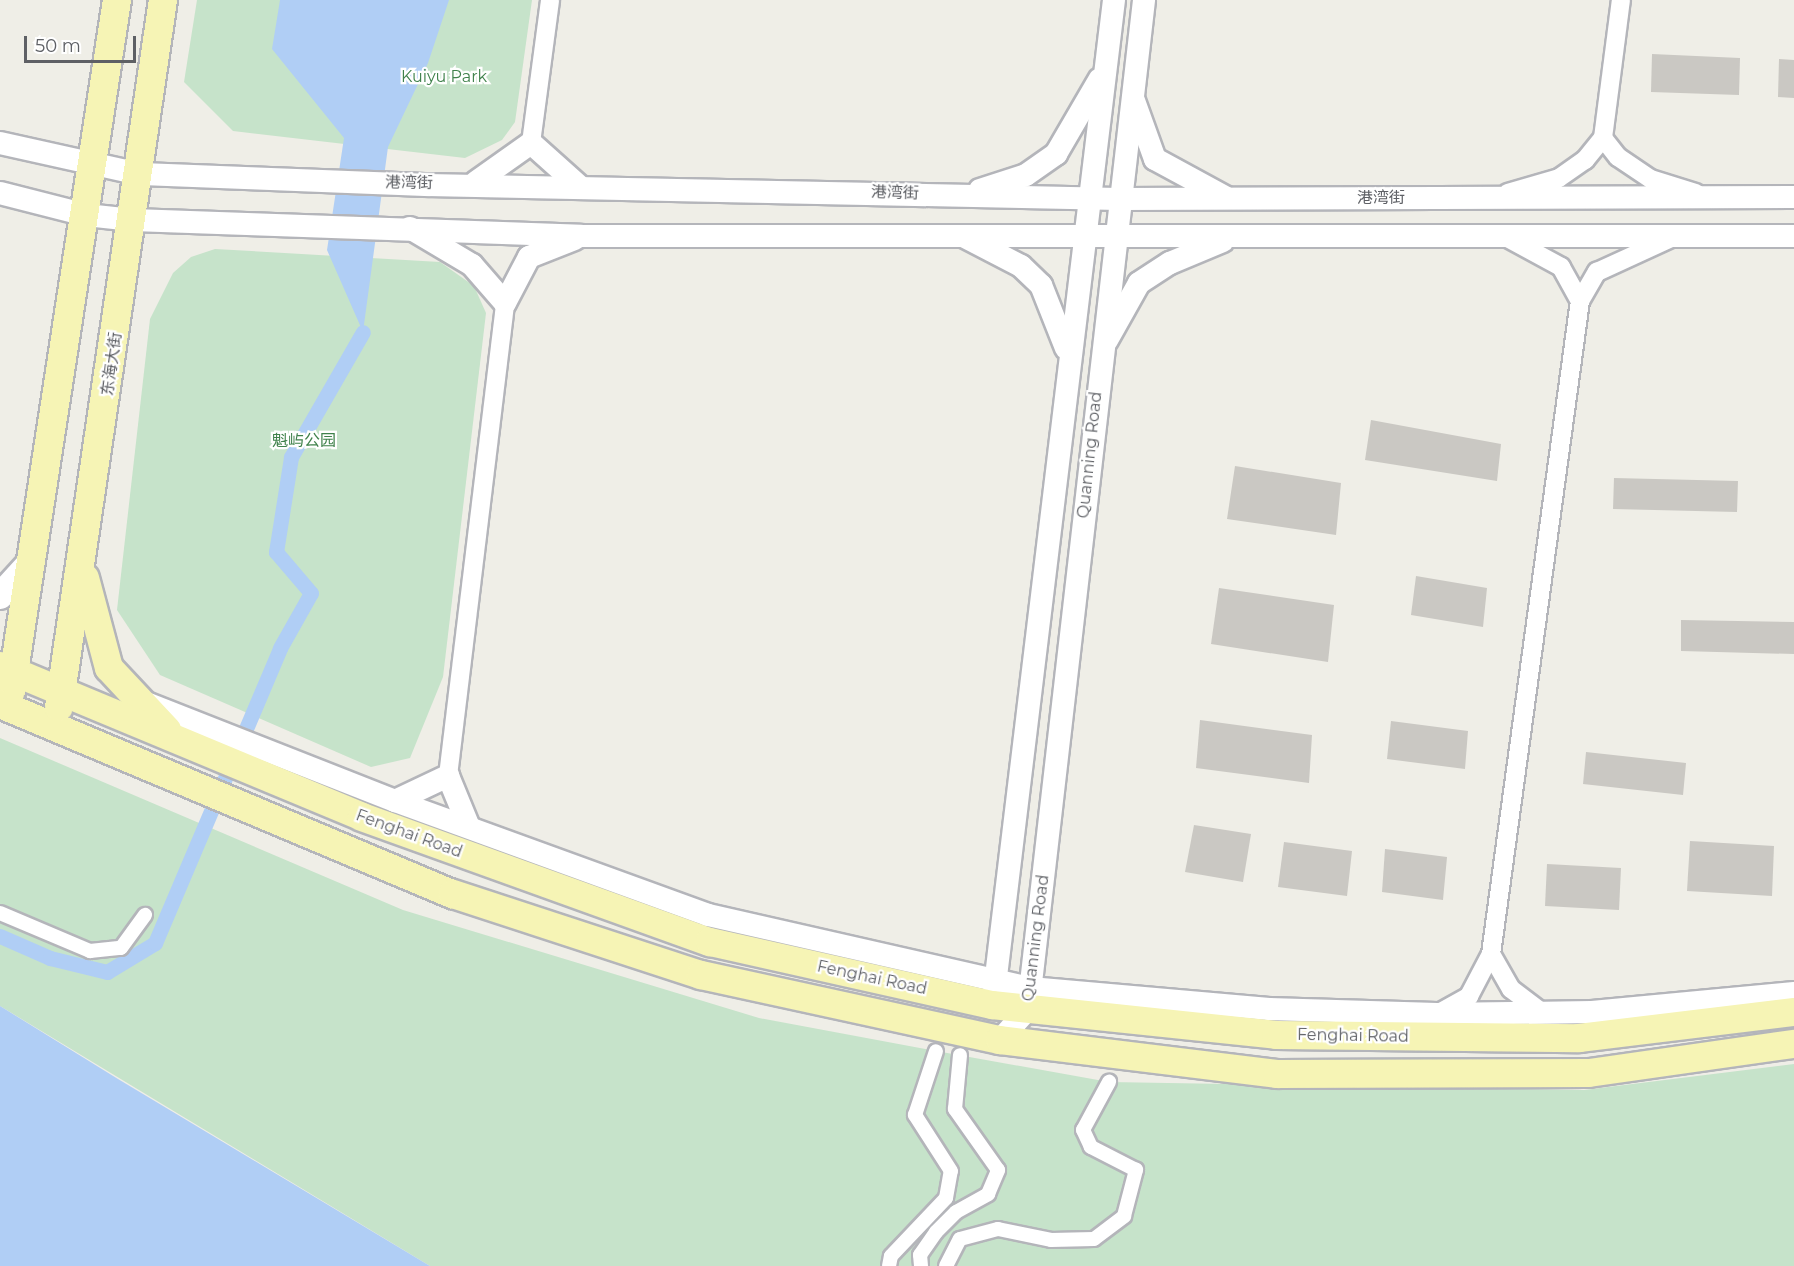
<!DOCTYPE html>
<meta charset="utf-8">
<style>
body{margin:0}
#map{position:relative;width:1794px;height:1266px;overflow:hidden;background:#efeee7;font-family:Montserrat,"Noto Sans SC",sans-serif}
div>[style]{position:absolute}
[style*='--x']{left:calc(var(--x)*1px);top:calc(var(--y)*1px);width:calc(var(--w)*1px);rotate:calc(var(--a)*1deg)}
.green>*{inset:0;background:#c6e3ca}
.water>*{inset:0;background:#b0cef5}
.canal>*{height:15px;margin:-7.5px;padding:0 7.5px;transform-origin:7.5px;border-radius:7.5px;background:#b0cef5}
.building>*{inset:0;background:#cac8c3}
.roads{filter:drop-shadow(2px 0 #b4b5ba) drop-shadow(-2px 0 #b4b5ba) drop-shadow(0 2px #b4b5ba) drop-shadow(0 -2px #b4b5ba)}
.pedestrian>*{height:14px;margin:-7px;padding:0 7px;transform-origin:7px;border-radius:7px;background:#fff}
.minor>*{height:18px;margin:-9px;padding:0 9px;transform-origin:9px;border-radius:9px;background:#fff}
.tertiary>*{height:22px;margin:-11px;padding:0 11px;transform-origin:11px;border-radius:11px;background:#fff}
.secondary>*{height:26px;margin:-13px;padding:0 13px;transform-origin:13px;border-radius:13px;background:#fff}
.primary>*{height:28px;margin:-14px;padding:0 14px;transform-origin:14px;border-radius:14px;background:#f6f4b5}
span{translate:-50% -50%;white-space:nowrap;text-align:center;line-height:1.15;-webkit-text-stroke:4.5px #fff;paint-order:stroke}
.park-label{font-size:16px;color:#40824c}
.street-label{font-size:16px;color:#5e6065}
.scale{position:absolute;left:24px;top:36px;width:112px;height:27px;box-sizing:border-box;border:3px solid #5e6065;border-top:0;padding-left:8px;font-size:18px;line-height:21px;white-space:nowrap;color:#5e6065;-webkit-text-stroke:4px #fff;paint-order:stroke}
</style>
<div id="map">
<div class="green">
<i style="clip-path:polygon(197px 0,532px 0,515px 122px,502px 140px,465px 158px,233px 131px,184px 82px)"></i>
<i style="clip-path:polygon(215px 249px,440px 262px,474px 286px,486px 313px,443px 677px,410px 758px,371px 767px,160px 675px,117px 610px,150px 319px,173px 273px,191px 257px)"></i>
<i style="clip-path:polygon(0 738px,403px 910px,759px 1018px,936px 1051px,1109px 1082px,1584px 1090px,1794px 1064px,1794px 1266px,430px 1266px,0 1006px)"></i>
</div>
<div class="water">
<i style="clip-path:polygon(280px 0,449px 0,428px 63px,388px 147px,363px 332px,327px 250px,344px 138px,272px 49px)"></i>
<i style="clip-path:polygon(0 1006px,118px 1079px,430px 1266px,0 1266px)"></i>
</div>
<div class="canal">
<i style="--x:0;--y:936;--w:55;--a:23.7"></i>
<i style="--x:50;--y:958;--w:59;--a:13.8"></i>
<i style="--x:107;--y:972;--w:56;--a:-31.1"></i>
<i style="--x:155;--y:943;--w:320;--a:-67"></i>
<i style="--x:280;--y:648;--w:63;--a:-60.6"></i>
<i style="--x:311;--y:593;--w:54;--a:-130.5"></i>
<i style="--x:276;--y:552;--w:96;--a:-81"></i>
<i style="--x:291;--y:457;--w:144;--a:-60.1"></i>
</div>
<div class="building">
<i style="clip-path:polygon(1652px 54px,1740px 58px,1739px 95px,1651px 92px)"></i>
<i style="clip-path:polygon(1779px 59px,1794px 60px,1794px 98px,1778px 97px)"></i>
<i style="clip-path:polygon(1371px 420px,1501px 444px,1497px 481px,1365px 460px)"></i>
<i style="clip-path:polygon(1235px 466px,1341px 483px,1336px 535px,1227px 519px)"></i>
<i style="clip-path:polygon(1614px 478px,1738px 481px,1737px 512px,1613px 509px)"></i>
<i style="clip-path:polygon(1416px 576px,1487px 588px,1483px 627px,1411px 615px)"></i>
<i style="clip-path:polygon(1219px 588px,1334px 605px,1328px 662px,1211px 644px)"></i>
<i style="clip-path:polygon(1681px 620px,1794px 622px,1794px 654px,1681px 651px)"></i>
<i style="clip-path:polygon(1200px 720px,1312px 735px,1309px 783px,1196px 768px)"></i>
<i style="clip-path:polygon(1391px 721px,1468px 731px,1465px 769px,1387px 759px)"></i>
<i style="clip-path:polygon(1586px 752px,1686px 763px,1683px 795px,1583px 784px)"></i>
<i style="clip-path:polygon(1194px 825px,1251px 834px,1243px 882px,1185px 872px)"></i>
<i style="clip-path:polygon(1690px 841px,1774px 846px,1772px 896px,1687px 891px)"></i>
<i style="clip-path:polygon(1284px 842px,1352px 851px,1347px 896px,1278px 887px)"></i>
<i style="clip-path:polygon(1385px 849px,1447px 857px,1443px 900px,1382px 892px)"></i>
<i style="clip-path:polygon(1547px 864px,1621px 868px,1619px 910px,1545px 906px)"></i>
</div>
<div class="roads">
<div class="pedestrian">
<i style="--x:0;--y:913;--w:98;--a:22.9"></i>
<i style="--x:90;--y:951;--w:31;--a:-6"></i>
<i style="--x:121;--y:948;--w:41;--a:-54"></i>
<i style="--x:889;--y:1266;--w:10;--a:-79"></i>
<i style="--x:891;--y:1256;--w:80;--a:-46.5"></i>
<i style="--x:946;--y:1198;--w:27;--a:-80"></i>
<i style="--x:951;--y:1171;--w:67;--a:-122.7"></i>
<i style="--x:915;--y:1115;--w:67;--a:-71.8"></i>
<i style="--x:921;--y:1266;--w:11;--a:-95"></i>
<i style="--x:920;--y:1255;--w:28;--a:-55"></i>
<i style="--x:936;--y:1232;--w:28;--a:-45"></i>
<i style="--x:956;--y:1212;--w:37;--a:-29"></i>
<i style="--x:988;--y:1194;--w:26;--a:-67"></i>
<i style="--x:998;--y:1170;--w:75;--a:-125.2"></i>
<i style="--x:955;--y:1109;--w:54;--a:-84.7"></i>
<i style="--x:946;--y:1266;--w:30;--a:-63"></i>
<i style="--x:960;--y:1239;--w:39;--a:-15"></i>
<i style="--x:998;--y:1229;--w:54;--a:11.7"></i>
<i style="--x:1051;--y:1240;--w:43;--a:-1.3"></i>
<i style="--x:1094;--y:1239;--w:38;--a:-37"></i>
<i style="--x:1124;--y:1216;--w:48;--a:-75.4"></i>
<i style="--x:1136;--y:1170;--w:51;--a:-152.9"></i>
<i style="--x:1091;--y:1147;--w:19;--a:-115"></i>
<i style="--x:1083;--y:1130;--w:55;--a:-61.6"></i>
</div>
<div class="minor">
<i style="--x:1603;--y:138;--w:139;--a:-82.6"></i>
<i style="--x:531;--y:143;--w:144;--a:-82.4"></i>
<i style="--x:1508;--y:193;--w:53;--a:-16.4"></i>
<i style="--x:1559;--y:178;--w:32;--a:-35"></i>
<i style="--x:1585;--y:160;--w:28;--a:-51"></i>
<i style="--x:1603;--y:138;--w:24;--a:52"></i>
<i style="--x:1618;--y:157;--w:40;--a:34"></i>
<i style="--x:1651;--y:179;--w:47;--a:17.3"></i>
<i style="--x:1504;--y:236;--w:65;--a:28.5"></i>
<i style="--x:1561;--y:267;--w:39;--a:61"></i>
<i style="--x:1580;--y:301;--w:34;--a:-60"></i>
<i style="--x:1597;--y:272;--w:79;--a:-24.6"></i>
<i style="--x:448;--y:776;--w:476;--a:-83.1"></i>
<i style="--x:1491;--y:954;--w:659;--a:-82.24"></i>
<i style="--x:1437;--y:1014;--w:37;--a:-29"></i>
<i style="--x:1469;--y:996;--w:47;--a:-62.4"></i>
<i style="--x:1491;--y:954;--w:40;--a:60.3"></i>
<i style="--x:1511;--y:989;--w:38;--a:37"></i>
</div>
<div class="tertiary">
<i style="--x:1133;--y:98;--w:65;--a:70.2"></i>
<i style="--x:1155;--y:159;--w:80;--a:28.5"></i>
<i style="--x:0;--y:143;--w:143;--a:12.5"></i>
<i style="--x:140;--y:174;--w:287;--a:2.2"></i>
<i style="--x:427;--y:185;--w:692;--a:1.16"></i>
<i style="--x:1119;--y:199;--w:675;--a:-0.17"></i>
<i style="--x:476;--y:182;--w:67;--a:-35.3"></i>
<i style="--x:531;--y:143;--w:63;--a:41.8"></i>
<i style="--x:980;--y:190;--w:48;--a:-18.1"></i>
<i style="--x:1026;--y:175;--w:37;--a:-35"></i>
<i style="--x:1056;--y:154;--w:86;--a:-59.8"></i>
<i style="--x:0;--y:193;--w:89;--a:14.3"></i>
<i style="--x:86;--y:215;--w:47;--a:6.1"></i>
<i style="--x:133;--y:220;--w:448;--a:2"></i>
<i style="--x:581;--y:236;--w:1213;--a:0"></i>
<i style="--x:410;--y:228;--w:72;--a:30.8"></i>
<i style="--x:472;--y:265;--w:50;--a:49"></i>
<i style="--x:505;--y:303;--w:52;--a:-62.4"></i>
<i style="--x:529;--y:257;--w:49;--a:-21.4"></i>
<i style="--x:965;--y:237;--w:63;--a:27.4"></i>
<i style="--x:1021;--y:266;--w:28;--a:44"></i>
<i style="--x:1041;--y:285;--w:68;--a:68.4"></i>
<i style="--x:1107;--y:340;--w:65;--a:-60.7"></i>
<i style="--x:1139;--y:283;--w:37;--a:-33"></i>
<i style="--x:1170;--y:263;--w:57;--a:-22.5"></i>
<i style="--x:141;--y:701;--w:273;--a:21.5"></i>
<i style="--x:395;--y:801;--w:333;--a:20"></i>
<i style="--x:708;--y:915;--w:330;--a:12.8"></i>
<i style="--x:1030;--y:988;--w:240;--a:5"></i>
<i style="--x:1269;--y:1009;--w:168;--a:1.7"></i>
<i style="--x:1437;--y:1014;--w:155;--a:-0.7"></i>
<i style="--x:1592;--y:1012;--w:203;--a:-5.4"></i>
<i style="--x:395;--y:801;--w:59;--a:-25.3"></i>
<i style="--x:448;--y:776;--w:55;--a:67.6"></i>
<i style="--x:994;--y:993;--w:1000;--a:-83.11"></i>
<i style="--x:1000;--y:1040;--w:42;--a:-47.9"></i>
<i style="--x:1028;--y:1009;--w:1016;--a:-83.44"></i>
</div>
<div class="secondary">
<i style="--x:0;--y:596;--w:46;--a:-47.6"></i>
</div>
<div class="primary">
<i style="--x:85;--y:578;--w:93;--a:75.1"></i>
<i style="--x:109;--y:668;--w:85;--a:46.9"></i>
<i style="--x:0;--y:666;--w:392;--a:22.6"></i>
<i style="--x:362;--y:817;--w:370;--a:19.8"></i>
<i style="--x:710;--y:942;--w:289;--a:12.6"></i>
<i style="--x:992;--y:1005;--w:286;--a:6"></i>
<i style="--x:1276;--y:1035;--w:303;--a:0.6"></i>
<i style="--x:1579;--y:1038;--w:217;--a:-6.9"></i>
<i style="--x:11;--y:691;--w:699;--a:-81.28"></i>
<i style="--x:0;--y:704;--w:491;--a:22.8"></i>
<i style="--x:453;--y:894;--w:261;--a:18.1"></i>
<i style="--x:701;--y:975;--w:306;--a:12.3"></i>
<i style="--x:1000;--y:1040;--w:279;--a:7"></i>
<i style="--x:1277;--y:1074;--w:312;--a:-0.2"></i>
<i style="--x:1589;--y:1073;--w:207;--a:-8.1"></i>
<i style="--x:59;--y:707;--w:715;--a:-81.63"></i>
</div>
</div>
<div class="park-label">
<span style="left:444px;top:77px">Kuiyu Park</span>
<span style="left:304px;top:441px">魁屿公园</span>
</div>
<div class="street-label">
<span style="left:409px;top:183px;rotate:1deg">港湾街</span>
<span style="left:895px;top:193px;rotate:2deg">港湾街</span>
<span style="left:1381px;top:198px">港湾街</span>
<span style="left:112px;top:364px;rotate:-82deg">东海大街</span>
<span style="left:1090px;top:455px;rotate:-84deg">Quanning Road</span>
<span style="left:409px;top:834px;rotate:20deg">Fenghai Road</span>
<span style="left:1036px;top:938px;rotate:-83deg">Quanning Road</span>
<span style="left:872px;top:978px;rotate:12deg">Fenghai Road</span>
<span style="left:1353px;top:1036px;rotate:1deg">Fenghai Road</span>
</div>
<div class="scale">50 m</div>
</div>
